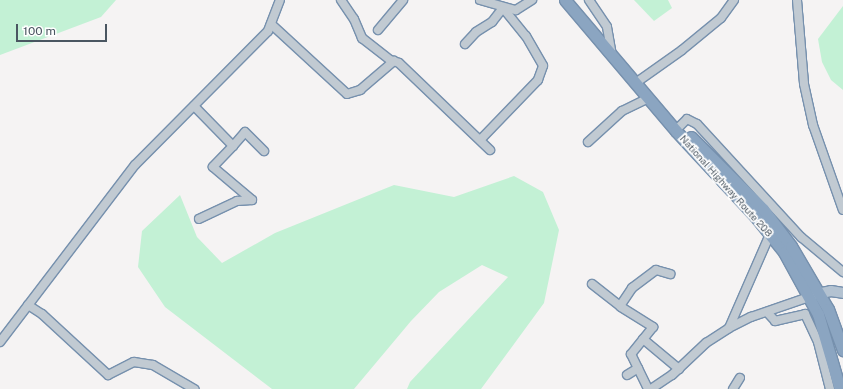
<!DOCTYPE html>
<style>
body{margin:0}
#map{position:relative;width:843px;height:389px;overflow:hidden;background:#f5f3f3;font-family:"Public Sans",sans-serif}
div>[style]{position:absolute}
[style*='--x']{left:calc(var(--x)*1px);top:calc(var(--y)*1px);width:calc(var(--w)*1px);rotate:calc(var(--a)*1deg)}
.green>*{inset:0;background:#c3f1d5}
.roads{filter:drop-shadow(1px 0 #7690ad) drop-shadow(-1px 0 #7690ad) drop-shadow(0 1px #7690ad) drop-shadow(0 -1px #7690ad)}
.minor>*{height:8px;margin:-4px;padding:0 4px;transform-origin:4px;border-radius:4px;background:#c1cad2}
.major>*{height:10px;margin:-5px;padding:0 5px;transform-origin:5px;border-radius:5px;background:#b3c2d1}
.highway>*{height:11px;margin:-5.5px;padding:0 5.5px;transform-origin:5.5px;border-radius:5.5px;background:#8ba5c1}
span{translate:-50% -50%;white-space:nowrap;text-align:center;line-height:1.15;-webkit-text-stroke:3.5px #fff;paint-order:stroke}
.street-label{font-size:10px;color:#4a5661}
.scale{position:absolute;left:16px;top:24px;width:91px;height:18px;box-sizing:border-box;border:2px solid #4a5661;border-top:0;padding-left:5px;font-size:12px;line-height:14px;white-space:nowrap;color:#4a5661;-webkit-text-stroke:3px #fff;paint-order:stroke}
</style>
<div id="map">
<div class="green">
<i style="clip-path:polygon(0 0,116px 0,101px 17px,0 55px)"></i>
<i style="clip-path:polygon(634px 0,668px 0,672px 8px,654px 21px)"></i>
<i style="clip-path:polygon(843px 6px,843px 90px,831px 80px,822px 62px,818px 39px)"></i>
<i style="clip-path:polygon(514px 176px,543px 192px,559px 230px,544px 303px,481px 389px,407px 389px,410px 382px,508px 277px,482px 265px,439px 292px,411px 321px,354px 389px,272px 389px,165px 307px,138px 267px,142px 231px,180px 195px,197px 237px,222px 263px,275px 233px,394px 185px,454px 197px)"></i>
</div>
<div class="roads">
<div class="minor">
<i style="--x:341;--y:0;--w:23;--a:56"></i>
<i style="--x:354;--y:19;--w:21;--a:67"></i>
<i style="--x:362;--y:38;--w:36;--a:38"></i>
<i style="--x:390;--y:60;--w:9;--a:18"></i>
<i style="--x:399;--y:63;--w:126;--a:43.7"></i>
<i style="--x:480;--y:0;--w:37;--a:16"></i>
<i style="--x:516;--y:10;--w:19;--a:-32"></i>
<i style="--x:589;--y:0;--w:32;--a:56"></i>
<i style="--x:607;--y:27;--w:27;--a:80"></i>
<i style="--x:797;--y:0;--w:84;--a:85.2"></i>
<i style="--x:804;--y:84;--w:42;--a:77.6"></i>
<i style="--x:813;--y:125;--w:90;--a:70.6"></i>
<i style="--x:271;--y:24;--w:103;--a:42.6"></i>
<i style="--x:347;--y:94;--w:14;--a:-17"></i>
<i style="--x:360;--y:90;--w:45;--a:-40.5"></i>
<i style="--x:378;--y:30;--w:39;--a:-50"></i>
<i style="--x:465;--y:44;--w:16;--a:-47"></i>
<i style="--x:476;--y:32;--w:19;--a:-32"></i>
<i style="--x:492;--y:22;--w:18;--a:-52"></i>
<i style="--x:503;--y:8;--w:36;--a:51"></i>
<i style="--x:526;--y:36;--w:34;--a:60"></i>
<i style="--x:543;--y:66;--w:15;--a:110"></i>
<i style="--x:538;--y:80;--w:83;--a:134"></i>
<i style="--x:637;--y:82;--w:55;--a:-35.4"></i>
<i style="--x:682;--y:50;--w:50;--a:-39.4"></i>
<i style="--x:721;--y:18;--w:22;--a:-54"></i>
<i style="--x:194;--y:106;--w:56;--a:45.7"></i>
<i style="--x:233;--y:146;--w:29;--a:134"></i>
<i style="--x:213;--y:167;--w:51;--a:40.2"></i>
<i style="--x:252;--y:200;--w:15;--a:176"></i>
<i style="--x:237;--y:201;--w:42;--a:154.7"></i>
<i style="--x:679;--y:127;--w:11;--a:-45"></i>
<i style="--x:687;--y:119;--w:11;--a:27"></i>
<i style="--x:697;--y:124;--w:154;--a:47.4"></i>
<i style="--x:801;--y:237;--w:55;--a:39.8"></i>
<i style="--x:588;--y:142;--w:46;--a:-42.4"></i>
<i style="--x:622;--y:111;--w:30;--a:-26"></i>
<i style="--x:233;--y:146;--w:18;--a:-49"></i>
<i style="--x:245;--y:132;--w:27;--a:45"></i>
<i style="--x:592;--y:284;--w:37;--a:38"></i>
<i style="--x:621;--y:307;--w:38;--a:32"></i>
<i style="--x:653;--y:327;--w:35;--a:129"></i>
<i style="--x:631;--y:354;--w:39;--a:64"></i>
<i style="--x:28;--y:305;--w:17;--a:33"></i>
<i style="--x:42;--y:314;--w:90;--a:42.7"></i>
<i style="--x:108;--y:375;--w:29;--a:-27"></i>
<i style="--x:134;--y:362;--w:19;--a:9"></i>
<i style="--x:153;--y:365;--w:48;--a:30.3"></i>
<i style="--x:620;--y:306;--w:22;--a:-56"></i>
<i style="--x:632;--y:288;--w:30;--a:-37"></i>
<i style="--x:656;--y:270;--w:15;--a:16"></i>
<i style="--x:767;--y:312;--w:12;--a:48"></i>
<i style="--x:775;--y:321;--w:31;--a:-13"></i>
<i style="--x:805;--y:314;--w:31;--a:65"></i>
<i style="--x:818;--y:342;--w:49;--a:75.7"></i>
<i style="--x:729;--y:328;--w:25;--a:-27"></i>
<i style="--x:751;--y:317;--w:61;--a:-19"></i>
<i style="--x:643;--y:339;--w:47;--a:39.8"></i>
<i style="--x:0;--y:342;--w:223;--a:-52.7"></i>
<i style="--x:135;--y:165;--w:189;--a:-45.2"></i>
<i style="--x:268;--y:31;--w:33;--a:-69"></i>
<i style="--x:627;--y:375;--w:13;--a:-32"></i>
<i style="--x:651;--y:389;--w:25;--a:-34"></i>
<i style="--x:672;--y:375;--w:47;--a:-43.3"></i>
<i style="--x:706;--y:343;--w:27;--a:-33"></i>
<i style="--x:729;--y:328;--w:103;--a:-66.4"></i>
<i style="--x:733;--y:389;--w:13;--a:-58"></i>
</div>
<div class="major">
<i style="--x:812;--y:295;--w:19;--a:-12"></i>
<i style="--x:831;--y:291;--w:12;--a:9"></i>
</div>
<div class="highway">
<i style="--x:565;--y:0;--w:172;--a:49.7"></i>
<i style="--x:676;--y:131;--w:116;--a:47.1"></i>
<i style="--x:755;--y:216;--w:46;--a:51.1"></i>
<i style="--x:784;--y:252;--w:71;--a:61.3"></i>
<i style="--x:818;--y:314;--w:78;--a:73.7"></i>
<i style="--x:691;--y:137;--w:102;--a:45"></i>
<i style="--x:763;--y:209;--w:46;--a:52.9"></i>
<i style="--x:791;--y:246;--w:73;--a:59.6"></i>
<i style="--x:828;--y:309;--w:44;--a:69.9"></i>
</div>
</div>
<div class="street-label">
<span style="left:726px;top:186px;rotate:48deg">National Highway Route 208</span>
</div>
<div class="scale">100 m</div>
</div>
